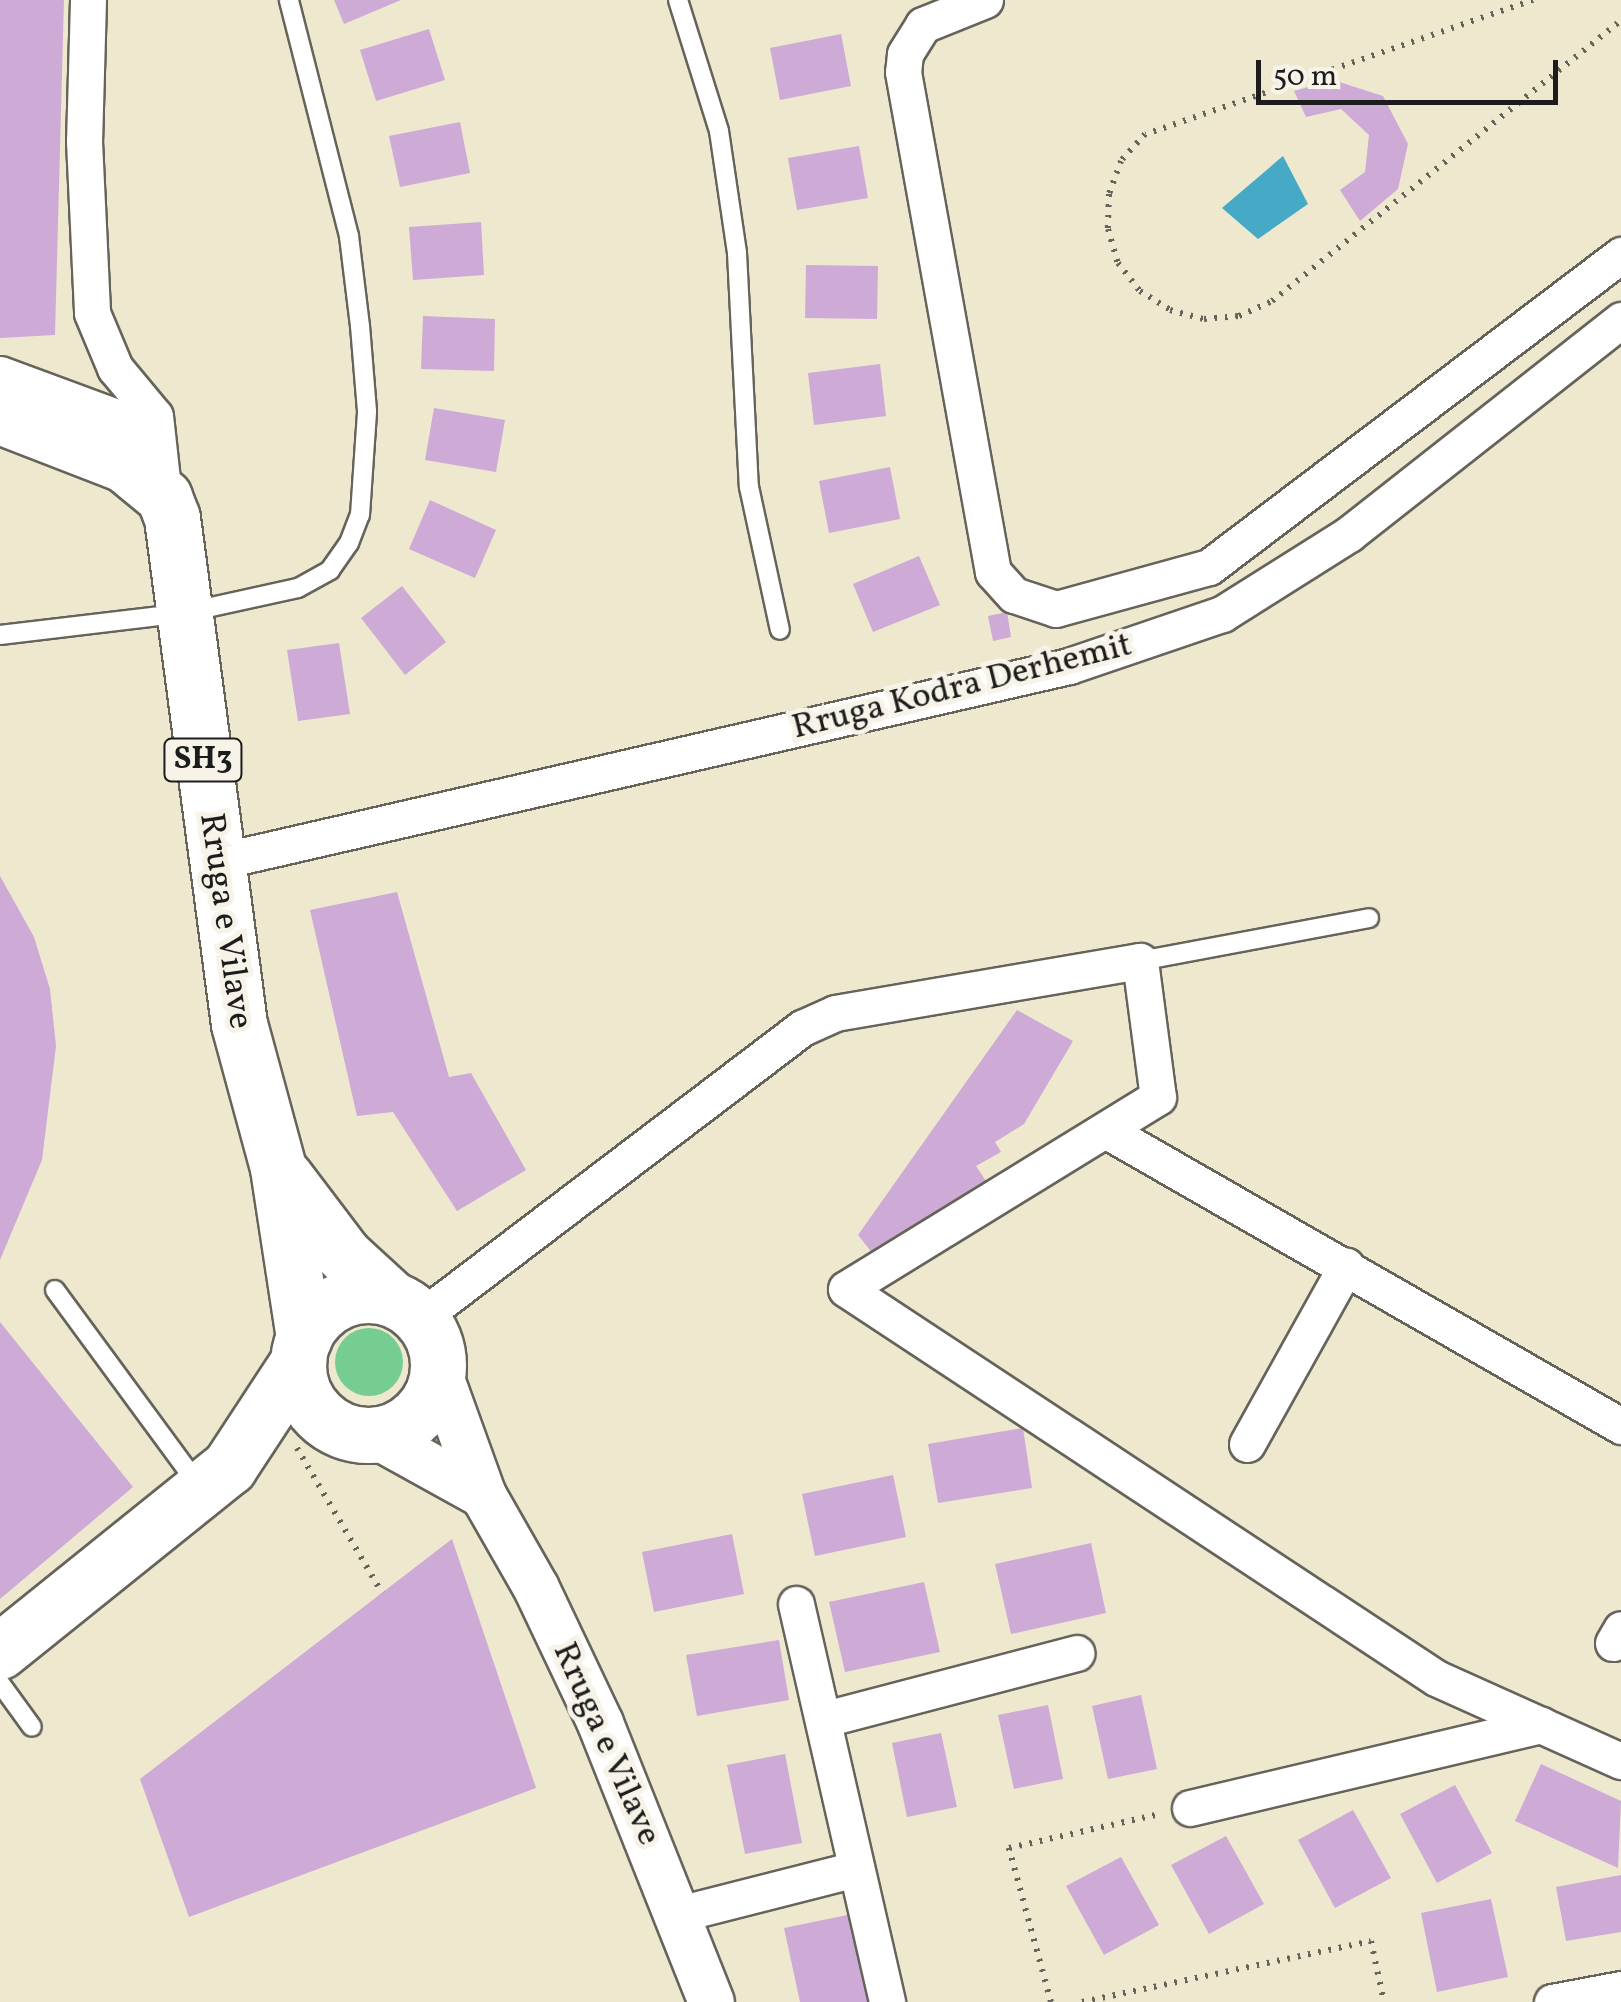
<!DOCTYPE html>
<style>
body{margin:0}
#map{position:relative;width:1621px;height:2002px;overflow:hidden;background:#eee8cf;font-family:Vollkorn,serif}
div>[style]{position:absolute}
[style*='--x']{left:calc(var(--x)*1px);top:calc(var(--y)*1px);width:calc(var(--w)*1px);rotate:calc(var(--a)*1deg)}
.green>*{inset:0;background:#76cd92}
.round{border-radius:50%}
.water>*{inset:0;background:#46aac6}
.building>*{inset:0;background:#cdabd6}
.path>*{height:6px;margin-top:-3px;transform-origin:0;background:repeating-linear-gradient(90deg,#66635b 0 2.5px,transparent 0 10.5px)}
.roads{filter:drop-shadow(2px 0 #66635b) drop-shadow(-2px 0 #66635b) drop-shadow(0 2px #66635b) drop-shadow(0 -2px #66635b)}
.service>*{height:18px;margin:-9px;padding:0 9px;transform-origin:9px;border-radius:9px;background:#fff}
.minor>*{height:35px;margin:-17.5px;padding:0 17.5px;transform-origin:17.5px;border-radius:17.5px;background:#fff}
.tertiary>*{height:45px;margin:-22.5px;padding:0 22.5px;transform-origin:22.5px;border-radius:22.5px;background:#fff}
.primary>*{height:55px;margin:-27.5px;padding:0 27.5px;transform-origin:27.5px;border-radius:27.5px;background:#fff}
.primary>.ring{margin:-27.5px;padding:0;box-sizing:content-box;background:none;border:55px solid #fff;border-radius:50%}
span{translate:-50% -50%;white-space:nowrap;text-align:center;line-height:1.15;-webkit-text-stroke:10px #f7f3e8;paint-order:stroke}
.shield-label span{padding:2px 8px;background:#f7f3e8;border:2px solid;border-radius:8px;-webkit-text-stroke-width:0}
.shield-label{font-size:32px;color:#1c1c1c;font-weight:700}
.street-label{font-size:35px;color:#1c1c1c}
.scale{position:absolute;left:1256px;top:60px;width:302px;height:45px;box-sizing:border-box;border:5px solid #1c1c1c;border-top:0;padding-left:12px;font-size:30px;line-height:35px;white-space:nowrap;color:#1c1c1c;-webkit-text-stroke:8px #f7f3e8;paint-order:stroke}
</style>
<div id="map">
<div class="green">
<i class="round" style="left:335px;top:1328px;width:68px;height:68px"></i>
</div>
<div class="water">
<i style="clip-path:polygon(1283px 156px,1308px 204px,1258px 239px,1222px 208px)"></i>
</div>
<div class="building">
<i style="clip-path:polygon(0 0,64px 0,55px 335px,0 338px)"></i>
<i style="clip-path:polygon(334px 0,401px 0,344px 24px)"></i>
<i style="clip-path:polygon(429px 29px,445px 80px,376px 101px,360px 50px)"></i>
<i style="clip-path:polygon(841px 34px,851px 86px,780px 100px,770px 48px)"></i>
<i style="clip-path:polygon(1333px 80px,1383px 96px,1408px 144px,1398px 189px,1360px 221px,1340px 190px,1365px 172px,1369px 135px,1341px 109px,1306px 117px,1294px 91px)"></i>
<i style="clip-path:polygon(460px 122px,470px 173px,400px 187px,389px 136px)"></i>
<i style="clip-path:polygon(859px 146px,868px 198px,797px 210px,788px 158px)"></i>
<i style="clip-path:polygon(481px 222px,484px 275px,413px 280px,409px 227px)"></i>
<i style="clip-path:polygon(806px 265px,878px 266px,877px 319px,805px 318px)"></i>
<i style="clip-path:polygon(423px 316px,495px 319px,494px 371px,421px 369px)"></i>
<i style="clip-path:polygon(880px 364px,886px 416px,814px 425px,808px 373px)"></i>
<i style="clip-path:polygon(434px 408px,505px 420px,496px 472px,425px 460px)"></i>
<i style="clip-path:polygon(890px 467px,900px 519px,829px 533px,819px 481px)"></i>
<i style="clip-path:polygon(430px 500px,496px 530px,475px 578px,409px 549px)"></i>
<i style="clip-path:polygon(919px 556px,940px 605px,873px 632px,853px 584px)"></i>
<i style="clip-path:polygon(402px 586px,446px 642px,405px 675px,361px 618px)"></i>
<i style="clip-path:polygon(1007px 612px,1011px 637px,993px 641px,988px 616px)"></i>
<i style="clip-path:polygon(339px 643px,350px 714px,298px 721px,287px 650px)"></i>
<i style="clip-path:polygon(0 876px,34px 937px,50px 989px,56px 1046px,42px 1160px,0 1260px)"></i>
<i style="clip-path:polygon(397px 892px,449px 1077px,471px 1073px,526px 1170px,457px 1211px,393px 1112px,357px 1116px,310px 910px)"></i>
<i style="clip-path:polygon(1017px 1010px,1073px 1041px,1024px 1124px,995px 1142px,1001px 1152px,976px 1166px,986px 1181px,874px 1255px,858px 1235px)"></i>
<i style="clip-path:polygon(0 1322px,133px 1487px,0 1599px)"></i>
<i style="clip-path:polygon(1023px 1428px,1032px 1488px,938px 1503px,928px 1444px)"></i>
<i style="clip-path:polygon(893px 1475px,906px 1537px,815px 1556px,802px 1494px)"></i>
<i style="clip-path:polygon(732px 1534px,744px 1594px,654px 1612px,642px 1552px)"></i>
<i style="clip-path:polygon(452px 1539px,536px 1788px,189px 1917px,140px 1779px)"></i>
<i style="clip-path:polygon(1091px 1543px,1106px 1613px,1011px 1634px,995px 1564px)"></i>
<i style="clip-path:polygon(924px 1582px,940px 1652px,845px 1672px,829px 1602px)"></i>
<i style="clip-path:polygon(779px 1640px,789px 1700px,697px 1716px,686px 1655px)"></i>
<i style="clip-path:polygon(1141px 1695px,1157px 1769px,1108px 1779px,1092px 1706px)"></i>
<i style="clip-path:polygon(1048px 1705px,1063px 1779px,1014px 1789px,998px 1715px)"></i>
<i style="clip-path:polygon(941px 1733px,957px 1807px,907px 1817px,892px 1743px)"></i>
<i style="clip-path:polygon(785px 1754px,802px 1843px,745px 1854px,727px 1765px)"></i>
<i style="clip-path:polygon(1541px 1764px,1621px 1801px,1618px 1868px,1515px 1821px)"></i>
<i style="clip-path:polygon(1455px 1785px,1492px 1853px,1437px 1883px,1400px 1814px)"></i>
<i style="clip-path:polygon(1353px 1810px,1391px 1878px,1335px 1908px,1298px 1840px)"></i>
<i style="clip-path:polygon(1226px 1836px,1264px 1904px,1209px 1934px,1171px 1865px)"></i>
<i style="clip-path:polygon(1121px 1857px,1159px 1925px,1104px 1955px,1066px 1886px)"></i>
<i style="clip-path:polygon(1621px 1875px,1621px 1932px,1566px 1941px,1556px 1887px)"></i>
<i style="clip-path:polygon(1491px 1899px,1508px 1977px,1437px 1992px,1421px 1913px)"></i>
<i style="clip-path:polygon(852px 1914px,870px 2002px,800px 2002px,784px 1928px)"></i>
</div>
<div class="path">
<i style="--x:1533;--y:0;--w:410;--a:160.9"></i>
<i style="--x:1145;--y:134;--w:36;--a:132"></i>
<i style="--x:1121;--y:161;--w:35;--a:110"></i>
<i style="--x:1109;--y:194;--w:35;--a:92"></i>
<i style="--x:1108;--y:229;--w:35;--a:74"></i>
<i style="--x:1118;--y:263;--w:36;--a:52"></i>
<i style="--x:1140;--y:291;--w:36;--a:32"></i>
<i style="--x:1170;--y:310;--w:35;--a:15"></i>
<i style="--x:1204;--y:319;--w:35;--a:-5"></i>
<i style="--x:1239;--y:316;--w:36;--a:-24"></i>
<i style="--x:1272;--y:301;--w:448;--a:-38.8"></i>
<i style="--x:297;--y:1448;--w:168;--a:59.6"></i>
<i style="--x:1051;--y:2002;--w:160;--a:-105.3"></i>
<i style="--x:1009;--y:1848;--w:150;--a:-12.7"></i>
<i style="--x:1082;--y:2002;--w:295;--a:-11.9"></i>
<i style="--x:1371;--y:1941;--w:62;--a:78"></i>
</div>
<div class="roads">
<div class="service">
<i style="--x:678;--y:0;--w:137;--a:72.6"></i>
<i style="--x:719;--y:131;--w:123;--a:81.6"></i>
<i style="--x:737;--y:253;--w:234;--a:87.1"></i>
<i style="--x:749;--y:487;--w:146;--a:77.8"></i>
<i style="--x:0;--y:635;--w:185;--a:-6.8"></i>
<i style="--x:184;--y:613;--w:117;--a:-12.4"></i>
<i style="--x:298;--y:588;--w:37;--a:-29"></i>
<i style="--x:330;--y:570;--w:33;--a:-55"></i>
<i style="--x:349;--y:543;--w:30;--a:-69"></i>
<i style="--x:360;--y:515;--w:104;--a:-86.1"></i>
<i style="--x:367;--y:411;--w:85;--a:-94.7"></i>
<i style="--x:360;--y:326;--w:91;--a:-97"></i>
<i style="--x:349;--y:236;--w:244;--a:-104.3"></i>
<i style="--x:1140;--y:961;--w:233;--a:-10.6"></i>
<i style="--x:55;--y:1290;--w:242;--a:53.7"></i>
<i style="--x:0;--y:1683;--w:54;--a:54"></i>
</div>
<div class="minor">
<i style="--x:88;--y:0;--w:141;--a:91.6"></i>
<i style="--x:84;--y:141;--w:172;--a:87.3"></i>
<i style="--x:92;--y:313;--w:60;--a:67.3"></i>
<i style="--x:115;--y:368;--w:62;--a:50.2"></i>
<i style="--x:155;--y:416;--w:81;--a:83.7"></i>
<i style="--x:985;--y:0;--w:67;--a:158"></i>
<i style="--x:923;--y:25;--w:34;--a:122"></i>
<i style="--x:905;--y:54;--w:18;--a:96"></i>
<i style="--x:903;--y:72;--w:508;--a:79.8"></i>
<i style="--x:993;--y:572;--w:31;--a:48"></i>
<i style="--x:1014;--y:595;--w:44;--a:18.4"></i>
<i style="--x:1056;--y:609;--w:159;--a:-15.4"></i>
<i style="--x:1209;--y:567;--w:517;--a:-37.14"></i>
<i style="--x:0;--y:374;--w:124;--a:20.3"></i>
<i style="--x:116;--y:417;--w:29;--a:41"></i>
<i style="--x:138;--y:436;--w:36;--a:67"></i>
<i style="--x:216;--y:862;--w:875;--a:-12.94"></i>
<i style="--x:1069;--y:666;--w:162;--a:-18.8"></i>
<i style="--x:1222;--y:614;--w:150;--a:-32.2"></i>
<i style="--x:1349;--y:534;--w:346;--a:-38.2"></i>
<i style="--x:1107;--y:1131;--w:593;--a:29.85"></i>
<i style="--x:420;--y:1318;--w:480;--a:-37.2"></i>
<i style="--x:802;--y:1028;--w:36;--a:-24"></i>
<i style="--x:835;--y:1013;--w:309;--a:-9.7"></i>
<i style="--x:1140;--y:961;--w:137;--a:82.5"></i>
<i style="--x:1158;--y:1097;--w:366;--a:148.4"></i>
<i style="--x:846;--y:1289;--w:707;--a:33.4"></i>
<i style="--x:1436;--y:1678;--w:203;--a:24.2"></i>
<i style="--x:1247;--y:1444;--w:204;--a:-60.9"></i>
<i style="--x:796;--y:1604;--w:408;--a:77.1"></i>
<i style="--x:1613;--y:1643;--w:16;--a:-60"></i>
<i style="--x:825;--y:1719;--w:260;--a:-14.7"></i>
<i style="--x:1190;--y:1808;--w:361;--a:-13.3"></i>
<i style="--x:679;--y:1914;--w:182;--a:-14.3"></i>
<i style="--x:1552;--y:2002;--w:70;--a:-10.7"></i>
</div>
<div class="tertiary">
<i style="--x:438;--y:1370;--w:133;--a:70.2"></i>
<i style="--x:483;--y:1495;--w:107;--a:60.3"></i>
<i style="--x:536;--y:1588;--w:149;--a:64.6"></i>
<i style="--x:600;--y:1723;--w:300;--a:68.3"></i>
<i style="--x:373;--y:1434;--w:126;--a:29"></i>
</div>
<div class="primary">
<i style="--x:0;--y:416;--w:133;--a:21.2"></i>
<i style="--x:124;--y:464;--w:52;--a:39.5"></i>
<i style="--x:164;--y:497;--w:22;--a:69"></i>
<i style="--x:172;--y:518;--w:510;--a:82.46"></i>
<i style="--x:239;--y:1024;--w:149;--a:74.8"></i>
<i style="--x:278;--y:1168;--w:172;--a:81.3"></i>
<i style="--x:285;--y:1177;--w:98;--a:52.9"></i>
<i style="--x:344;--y:1255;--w:64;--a:42.5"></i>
<i class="ring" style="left:298px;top:1295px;width:85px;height:85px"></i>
<i style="--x:0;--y:1651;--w:294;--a:-38.8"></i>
<i style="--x:229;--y:1467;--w:126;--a:-56.7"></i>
</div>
</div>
<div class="shield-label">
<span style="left:203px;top:760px">SH3</span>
</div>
<div class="street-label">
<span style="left:962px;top:687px;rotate:-14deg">Rruga Kodra Derhemit</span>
<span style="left:225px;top:921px;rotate:82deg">Rruga e Vilave</span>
<span style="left:606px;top:1744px;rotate:66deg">Rruga e Vilave</span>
</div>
<div class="scale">50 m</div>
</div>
